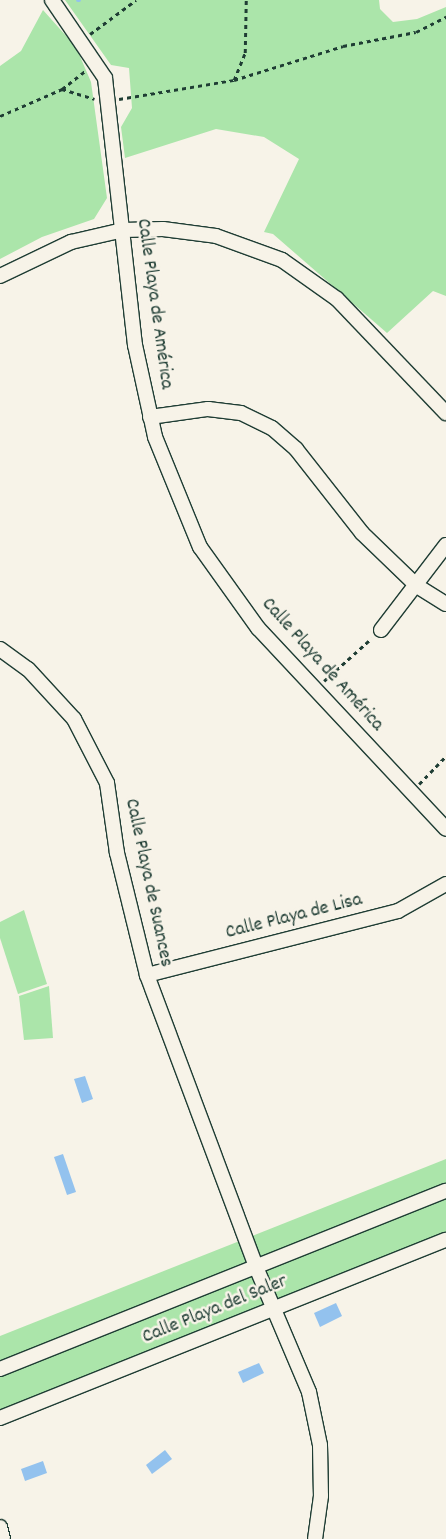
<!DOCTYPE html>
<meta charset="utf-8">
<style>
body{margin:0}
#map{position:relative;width:446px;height:1539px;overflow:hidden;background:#f7f3e8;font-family:Dekko,sans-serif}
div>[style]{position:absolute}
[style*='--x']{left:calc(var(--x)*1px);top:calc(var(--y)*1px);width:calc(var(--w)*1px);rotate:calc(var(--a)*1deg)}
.green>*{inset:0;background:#abe5aa}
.water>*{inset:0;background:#93c2ee}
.stream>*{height:4px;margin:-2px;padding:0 2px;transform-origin:2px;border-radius:2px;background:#93c2ee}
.path>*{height:2.5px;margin-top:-1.25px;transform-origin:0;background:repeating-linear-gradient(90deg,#1f3d34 0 4px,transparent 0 8px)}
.roads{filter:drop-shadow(1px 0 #1f3d34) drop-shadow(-1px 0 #1f3d34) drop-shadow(0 1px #1f3d34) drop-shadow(0 -1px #1f3d34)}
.minor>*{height:14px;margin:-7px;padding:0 7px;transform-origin:7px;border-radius:7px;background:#f7f3e8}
span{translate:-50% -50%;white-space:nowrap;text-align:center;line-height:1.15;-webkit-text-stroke:5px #f7f3e8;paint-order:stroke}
.street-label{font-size:20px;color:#1f3d34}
</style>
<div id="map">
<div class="green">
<i style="clip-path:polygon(65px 0,379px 0,380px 9px,393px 22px,417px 19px,446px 7px,446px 296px,433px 291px,387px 333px,273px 234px,264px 232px,299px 159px,264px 137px,216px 129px,125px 158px,121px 127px,132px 108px,129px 68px,111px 65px)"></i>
<i style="clip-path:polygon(43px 10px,76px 47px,91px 82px,107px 198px,94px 219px,42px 237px,0 259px,0 66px,21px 51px)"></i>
<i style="clip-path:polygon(24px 910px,47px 984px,18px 994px,0 938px,0 922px)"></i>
<i style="clip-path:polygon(49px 986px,53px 1038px,24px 1040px,19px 996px)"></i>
<i style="clip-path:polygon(446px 1159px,446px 1242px,0 1423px,0 1336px)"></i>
</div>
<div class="water">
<i style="clip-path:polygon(85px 1076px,93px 1099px,82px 1103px,74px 1079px)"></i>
<i style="clip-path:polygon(63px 1154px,76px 1192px,67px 1195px,54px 1157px)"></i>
<i style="clip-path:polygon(336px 1303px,342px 1316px,320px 1327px,314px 1313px)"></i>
<i style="clip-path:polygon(259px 1363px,264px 1373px,243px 1383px,238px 1372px)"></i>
<i style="clip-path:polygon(165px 1450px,172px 1459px,152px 1474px,146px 1465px)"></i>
<i style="clip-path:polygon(43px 1461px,47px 1473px,25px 1481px,21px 1469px)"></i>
</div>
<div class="stream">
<i style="--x:78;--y:0;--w:1;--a:0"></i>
</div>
<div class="path">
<i style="--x:90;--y:34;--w:57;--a:-36.5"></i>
<i style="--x:234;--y:80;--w:29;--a:-68"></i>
<i style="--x:245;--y:53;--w:53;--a:-88.9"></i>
<i style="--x:62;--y:89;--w:31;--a:-38"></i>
<i style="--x:119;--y:99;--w:117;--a:-9.4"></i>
<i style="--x:234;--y:80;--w:114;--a:-17.3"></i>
<i style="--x:343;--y:46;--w:74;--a:-10.9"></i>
<i style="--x:416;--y:32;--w:34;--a:-27"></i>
<i style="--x:0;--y:116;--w:68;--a:-23.5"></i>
<i style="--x:62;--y:89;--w:34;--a:17"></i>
<i style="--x:324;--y:681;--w:64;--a:-41.9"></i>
<i style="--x:419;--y:784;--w:39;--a:-46"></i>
</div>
<div class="roads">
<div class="minor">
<i style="--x:52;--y:0;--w:94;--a:55.8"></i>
<i style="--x:105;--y:78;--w:269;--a:83.6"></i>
<i style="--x:135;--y:345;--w:94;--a:77.7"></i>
<i style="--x:155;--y:437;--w:119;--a:67.8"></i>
<i style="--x:200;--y:547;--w:100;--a:54.4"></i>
<i style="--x:258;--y:628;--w:275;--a:46.9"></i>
<i style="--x:0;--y:276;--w:79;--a:-25.6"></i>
<i style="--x:71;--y:242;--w:53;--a:-13"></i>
<i style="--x:123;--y:230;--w:40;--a:-1.4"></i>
<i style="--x:163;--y:229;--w:53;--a:7.5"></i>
<i style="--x:216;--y:236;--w:70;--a:20"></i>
<i style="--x:282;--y:260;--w:67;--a:35.3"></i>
<i style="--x:337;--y:299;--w:158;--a:46.3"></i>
<i style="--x:150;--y:417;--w:59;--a:-7.9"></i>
<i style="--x:208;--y:409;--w:33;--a:7"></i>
<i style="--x:241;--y:413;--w:34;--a:26"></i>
<i style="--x:272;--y:428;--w:32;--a:41"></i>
<i style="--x:296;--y:449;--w:107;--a:51.8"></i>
<i style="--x:362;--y:533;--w:76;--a:43.9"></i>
<i style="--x:417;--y:586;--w:34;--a:32"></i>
<i style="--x:381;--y:630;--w:107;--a:-52.6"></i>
<i style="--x:0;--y:649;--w:34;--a:36"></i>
<i style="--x:28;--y:669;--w:68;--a:47.4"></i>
<i style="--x:74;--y:719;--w:72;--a:62.7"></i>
<i style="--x:107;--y:783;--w:71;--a:81.9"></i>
<i style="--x:117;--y:853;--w:126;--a:76.2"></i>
<i style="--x:147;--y:975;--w:312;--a:69.5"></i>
<i style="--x:256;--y:1267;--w:136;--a:67"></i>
<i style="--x:309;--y:1392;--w:54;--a:78.3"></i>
<i style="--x:320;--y:1445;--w:51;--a:88.9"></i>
<i style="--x:321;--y:1496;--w:43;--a:97.9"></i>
<i style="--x:147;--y:975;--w:259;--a:-14.3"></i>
<i style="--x:398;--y:911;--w:55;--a:-29.4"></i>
<i style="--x:0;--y:1369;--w:480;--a:-21.8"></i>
<i style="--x:0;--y:1418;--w:480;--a:-21.8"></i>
<i style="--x:0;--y:1527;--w:12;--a:76"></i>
</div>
</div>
<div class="street-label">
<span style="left:154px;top:304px;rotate:82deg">Calle Playa de América</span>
<span style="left:322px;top:665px;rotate:48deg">Calle Playa de América</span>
<span style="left:148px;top:883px;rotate:78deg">Calle Playa de Suances</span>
<span style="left:294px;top:917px;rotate:-14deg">Calle Playa de Lisa</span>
<span style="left:215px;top:1310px;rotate:-22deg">Calle Playa del Saler</span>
</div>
</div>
